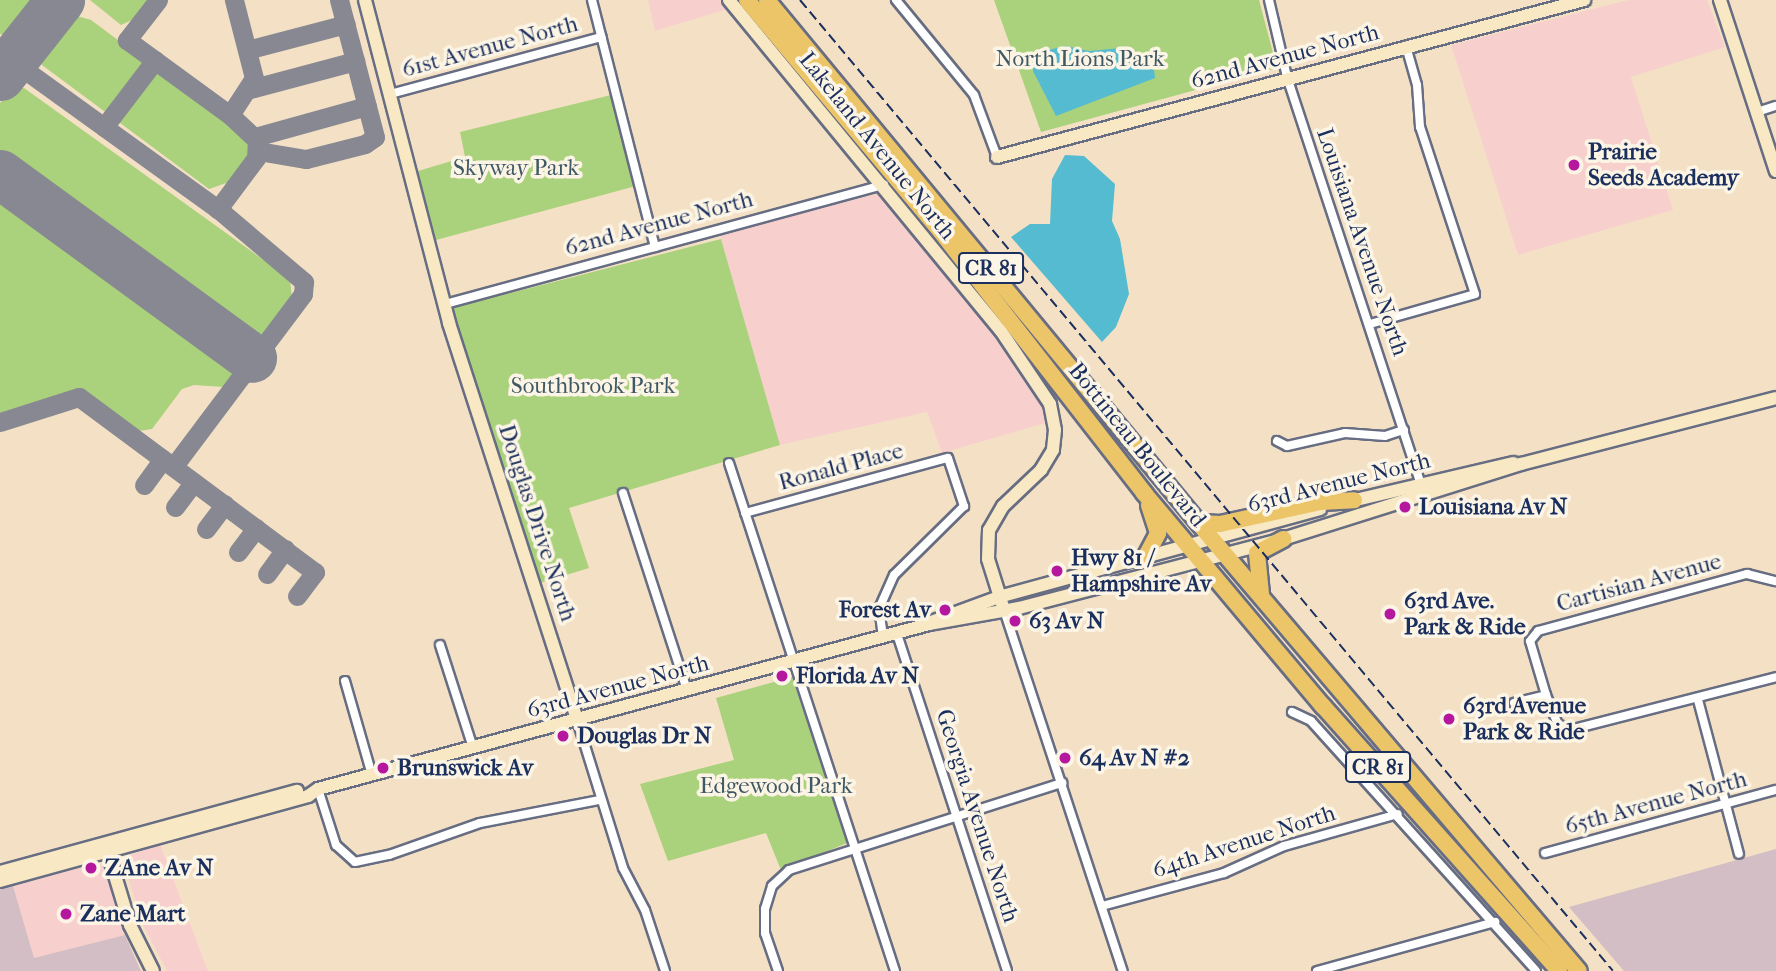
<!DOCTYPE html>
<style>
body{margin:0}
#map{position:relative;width:1776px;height:971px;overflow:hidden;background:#f4e1c5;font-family:"IM FELL French Canon",serif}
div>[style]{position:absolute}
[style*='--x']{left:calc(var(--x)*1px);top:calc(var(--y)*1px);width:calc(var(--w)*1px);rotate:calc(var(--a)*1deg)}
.built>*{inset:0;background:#f7d0ce}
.industrial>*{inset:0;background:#d2bec4}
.green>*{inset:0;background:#aad17b}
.water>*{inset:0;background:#54bbd1}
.taxiway>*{height:19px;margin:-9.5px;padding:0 9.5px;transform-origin:9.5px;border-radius:9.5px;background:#888892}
.runway>*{height:49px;margin:-24.5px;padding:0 24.5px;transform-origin:24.5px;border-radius:24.5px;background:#888892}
.roads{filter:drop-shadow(2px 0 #676d82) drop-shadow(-2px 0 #676d82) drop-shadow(0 2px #676d82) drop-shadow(0 -2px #676d82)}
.street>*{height:8px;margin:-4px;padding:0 4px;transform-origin:4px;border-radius:4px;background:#fff}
.secondary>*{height:12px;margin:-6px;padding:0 6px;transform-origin:6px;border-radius:6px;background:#f8e8c3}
.highway>*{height:16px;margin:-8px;padding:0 8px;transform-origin:8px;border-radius:8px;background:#edc569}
.rail>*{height:2px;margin-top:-1px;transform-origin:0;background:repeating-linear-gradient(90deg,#1b2f5e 0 10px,transparent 0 15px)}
.dots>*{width:19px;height:19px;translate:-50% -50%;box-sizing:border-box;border:4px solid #fcf5e5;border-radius:50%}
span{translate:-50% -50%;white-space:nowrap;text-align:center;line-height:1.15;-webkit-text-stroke:7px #fcf5e5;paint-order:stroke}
.shield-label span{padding:2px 5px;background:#fcf5e5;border:2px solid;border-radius:5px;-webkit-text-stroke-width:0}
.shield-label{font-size:21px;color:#1b2f5e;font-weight:700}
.street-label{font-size:23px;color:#1b2f5e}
.park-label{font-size:23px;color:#3f5865}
.poi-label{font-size:23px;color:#1b2f5e;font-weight:700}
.left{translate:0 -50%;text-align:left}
.right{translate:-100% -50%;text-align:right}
</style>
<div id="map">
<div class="built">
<i style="clip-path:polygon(648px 0,723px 0,731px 8px,655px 31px)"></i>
<i style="clip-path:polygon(1628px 0,1707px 0,1725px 47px,1631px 77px,1673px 210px,1518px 255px,1451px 45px)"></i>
<i style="clip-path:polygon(883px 192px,1039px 390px,1052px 421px,942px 453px,927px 412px,780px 445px,720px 235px)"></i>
<i style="clip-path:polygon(160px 844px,208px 971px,167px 971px,142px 923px,122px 858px)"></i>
<i style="clip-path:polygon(94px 864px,103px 865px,125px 935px,34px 959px,13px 886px)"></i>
</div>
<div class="industrial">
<i style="clip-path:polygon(1776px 849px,1776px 971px,1624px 971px,1569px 907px)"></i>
<i style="clip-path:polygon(13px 886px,34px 958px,125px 935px,141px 971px,0 971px,0 888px)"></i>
</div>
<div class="green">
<i style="clip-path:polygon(0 0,47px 0,22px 33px,11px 37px,0 34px)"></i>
<i style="clip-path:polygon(90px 0,148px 0,132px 20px,121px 25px)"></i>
<i style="clip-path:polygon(994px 0,1259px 0,1277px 68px,1041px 132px)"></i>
<i style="clip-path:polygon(70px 14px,91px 20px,247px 136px,251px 153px,229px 182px,209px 189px,42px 65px,40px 56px,47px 42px)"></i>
<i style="clip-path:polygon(24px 88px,290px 279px,292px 298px,263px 334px,243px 334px,0 157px,0 103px,14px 89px)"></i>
<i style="clip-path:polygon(611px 95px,636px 186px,436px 240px,418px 171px,465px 157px,460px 132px)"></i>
<i style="clip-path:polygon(0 192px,231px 360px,235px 372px,223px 387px,194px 385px,182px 389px,152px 429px,139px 431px,89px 394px,69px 395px,0 415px)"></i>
<i style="clip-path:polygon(721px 239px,780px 445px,569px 508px,589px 568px,540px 583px,452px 308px)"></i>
<i style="clip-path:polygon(792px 677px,847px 843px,781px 870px,766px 833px,668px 861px,640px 784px,734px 760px,716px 698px)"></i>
</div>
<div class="water">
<i style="clip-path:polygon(1066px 46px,1089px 51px,1121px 48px,1154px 69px,1155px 78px,1056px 116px,1033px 71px,1035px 53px)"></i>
<i style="clip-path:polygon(1065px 155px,1084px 156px,1115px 184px,1112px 221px,1120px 239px,1129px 294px,1116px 327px,1102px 342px,1011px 237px,1030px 224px,1050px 224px,1052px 179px)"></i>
</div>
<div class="taxiway">
<i style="--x:158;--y:0;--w:51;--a:127.8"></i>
<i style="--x:127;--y:40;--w:127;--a:36.1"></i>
<i style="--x:230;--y:115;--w:37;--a:43"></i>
<i style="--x:257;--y:140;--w:18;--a:93"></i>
<i style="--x:256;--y:158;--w:64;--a:126.7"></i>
<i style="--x:247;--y:50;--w:102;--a:-14.7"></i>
<i style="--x:0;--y:52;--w:269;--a:35.8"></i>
<i style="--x:218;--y:209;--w:113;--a:40.3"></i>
<i style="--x:304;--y:282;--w:12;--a:95"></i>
<i style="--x:303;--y:294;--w:216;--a:126.9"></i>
<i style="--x:250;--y:89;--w:109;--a:-14.9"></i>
<i style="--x:230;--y:115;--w:44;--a:-57"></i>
<i style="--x:254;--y:78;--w:81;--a:-104.4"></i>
<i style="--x:104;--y:127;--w:84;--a:-52.7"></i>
<i style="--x:255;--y:137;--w:116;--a:-15.5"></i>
<i style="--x:258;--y:151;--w:49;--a:9.5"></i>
<i style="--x:306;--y:159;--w:61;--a:-14.3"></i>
<i style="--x:365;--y:144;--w:12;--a:-35"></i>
<i style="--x:375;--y:137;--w:142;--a:-104.7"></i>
<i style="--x:0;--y:422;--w:83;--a:-17.6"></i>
<i style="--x:79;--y:397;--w:294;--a:36.6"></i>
<i style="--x:315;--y:572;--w:30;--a:127"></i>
<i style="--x:144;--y:485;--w:32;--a:-54"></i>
<i style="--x:175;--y:507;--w:31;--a:-53"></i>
<i style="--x:206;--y:529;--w:31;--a:-53"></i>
<i style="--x:238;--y:552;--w:30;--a:-53"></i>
<i style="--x:267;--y:574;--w:31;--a:-54"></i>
</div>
<div class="runway">
<i style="--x:0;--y:76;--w:97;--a:-51.7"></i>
<i style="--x:0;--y:174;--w:312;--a:36.1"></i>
</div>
<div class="roads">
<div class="street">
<i style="--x:592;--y:0;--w:255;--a:75.7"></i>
<i style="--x:896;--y:0;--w:123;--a:50.6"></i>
<i style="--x:974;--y:95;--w:66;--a:69.6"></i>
<i style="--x:1269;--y:0;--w:79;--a:76.8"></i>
<i style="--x:1287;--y:77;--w:432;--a:71.8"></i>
<i style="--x:390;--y:94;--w:219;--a:-15.1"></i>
<i style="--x:1757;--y:112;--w:20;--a:-18"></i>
<i style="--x:445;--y:304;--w:455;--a:-15.2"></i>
<i style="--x:1370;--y:324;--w:109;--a:-15.9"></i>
<i style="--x:1475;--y:294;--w:176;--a:-108.2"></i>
<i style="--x:1420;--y:127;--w:42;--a:-94.1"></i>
<i style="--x:1417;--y:85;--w:41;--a:-105.8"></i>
<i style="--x:1277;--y:441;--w:11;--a:27"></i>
<i style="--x:1287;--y:446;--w:59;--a:-12.6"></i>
<i style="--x:1345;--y:433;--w:40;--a:4.3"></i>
<i style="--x:1385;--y:436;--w:20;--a:-18"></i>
<i style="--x:729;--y:463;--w:534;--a:71.9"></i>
<i style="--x:623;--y:493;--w:207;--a:72"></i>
<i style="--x:745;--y:513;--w:210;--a:-15.2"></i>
<i style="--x:948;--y:458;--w:51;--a:71.6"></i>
<i style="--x:964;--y:506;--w:98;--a:135.4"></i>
<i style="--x:894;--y:575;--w:36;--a:114"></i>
<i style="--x:879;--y:608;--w:29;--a:82"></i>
<i style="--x:1004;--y:610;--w:380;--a:71.8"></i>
<i style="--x:897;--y:634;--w:354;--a:71.9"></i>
<i style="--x:440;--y:645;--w:108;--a:72.2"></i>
<i style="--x:345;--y:681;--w:98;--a:74"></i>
<i style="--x:1546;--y:695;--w:56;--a:-106.5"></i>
<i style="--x:1530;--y:641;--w:13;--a:-51"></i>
<i style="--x:1538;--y:631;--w:217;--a:-15.3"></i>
<i style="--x:1747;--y:574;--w:30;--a:14"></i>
<i style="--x:1698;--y:700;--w:159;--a:75.1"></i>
<i style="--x:1514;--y:703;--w:33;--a:-14"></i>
<i style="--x:1546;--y:695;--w:31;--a:68"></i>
<i style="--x:1558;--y:724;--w:13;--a:27"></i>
<i style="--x:1570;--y:730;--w:213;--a:-14.4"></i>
<i style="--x:1292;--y:712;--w:21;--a:25"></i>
<i style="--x:1311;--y:721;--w:336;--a:48"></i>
<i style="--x:577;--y:720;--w:155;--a:72.7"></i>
<i style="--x:623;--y:868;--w:47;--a:62.4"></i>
<i style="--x:645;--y:910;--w:64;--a:71.8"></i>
<i style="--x:318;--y:789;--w:59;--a:72.2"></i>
<i style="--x:336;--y:845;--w:25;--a:42"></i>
<i style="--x:355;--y:862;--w:35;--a:-12"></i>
<i style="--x:389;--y:855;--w:96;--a:-19.4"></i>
<i style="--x:480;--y:823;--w:122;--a:-10.9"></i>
<i style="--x:1545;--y:853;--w:239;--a:-15.3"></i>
<i style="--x:1102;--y:906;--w:126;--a:-15.1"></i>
<i style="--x:1224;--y:873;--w:66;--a:-24.2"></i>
<i style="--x:1284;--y:846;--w:118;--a:-15.7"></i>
<i style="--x:778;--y:971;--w:40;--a:-108.9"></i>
<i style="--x:765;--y:933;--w:24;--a:-90"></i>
<i style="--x:765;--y:909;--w:24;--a:-73"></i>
<i style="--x:772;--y:886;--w:23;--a:-43"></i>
<i style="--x:789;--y:870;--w:287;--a:-17.7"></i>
<i style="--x:1317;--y:971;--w:185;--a:-15.4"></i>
</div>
<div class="secondary">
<i style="--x:365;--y:0;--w:334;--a:75.4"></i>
<i style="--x:449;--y:323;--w:417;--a:72.1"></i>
<i style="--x:729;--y:0;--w:428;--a:50.6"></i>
<i style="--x:1001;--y:331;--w:88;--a:56.1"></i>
<i style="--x:1050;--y:404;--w:26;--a:79"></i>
<i style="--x:1055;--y:430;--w:20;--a:96"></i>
<i style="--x:1053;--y:450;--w:23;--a:121"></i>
<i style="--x:1041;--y:470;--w:52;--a:136.5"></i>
<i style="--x:1003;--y:506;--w:28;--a:120"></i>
<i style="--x:989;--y:530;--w:29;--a:92"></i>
<i style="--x:988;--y:559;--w:53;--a:72.6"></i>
<i style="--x:1720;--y:0;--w:180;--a:71.9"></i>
<i style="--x:997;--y:157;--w:608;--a:-14.97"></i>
<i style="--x:1347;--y:502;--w:171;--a:-13.2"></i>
<i style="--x:931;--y:622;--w:72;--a:-20.2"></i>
<i style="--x:999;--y:597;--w:333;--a:-15.3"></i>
<i style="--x:106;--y:846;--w:83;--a:73.1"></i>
<i style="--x:130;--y:925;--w:51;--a:63.4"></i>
<i style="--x:0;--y:872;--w:308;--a:-15.3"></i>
<i style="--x:0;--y:881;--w:320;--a:-15.4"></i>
<i style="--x:308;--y:796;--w:12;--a:-35"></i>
<i style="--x:318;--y:789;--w:633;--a:-15.11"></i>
<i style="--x:929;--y:624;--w:91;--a:-10.1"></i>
<i style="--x:1019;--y:608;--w:273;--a:-14.6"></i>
<i style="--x:1283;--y:539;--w:250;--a:-17.5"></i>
<i style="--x:1521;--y:464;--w:263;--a:-14.5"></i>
</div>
<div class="highway">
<i style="--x:747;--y:0;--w:302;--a:50.1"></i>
<i style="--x:941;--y:232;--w:331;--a:52.1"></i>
<i style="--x:1144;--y:493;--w:278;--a:50"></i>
<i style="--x:1323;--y:706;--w:355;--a:48.3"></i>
<i style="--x:767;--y:0;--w:698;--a:50.47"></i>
<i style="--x:1211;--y:538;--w:568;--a:49.64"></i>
<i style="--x:1200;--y:523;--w:20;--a:3"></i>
<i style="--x:1220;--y:524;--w:103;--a:-12.3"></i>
<i style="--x:1321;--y:502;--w:33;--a:-3"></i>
<i style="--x:1146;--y:556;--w:26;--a:-62"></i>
<i style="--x:1158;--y:533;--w:29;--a:-108"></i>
<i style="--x:1261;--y:594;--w:41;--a:-95.6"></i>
<i style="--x:1257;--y:553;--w:30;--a:-28"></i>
</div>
</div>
<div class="rail">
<i style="--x:800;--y:0;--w:1266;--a:50.06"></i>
</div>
<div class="dots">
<i style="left:1574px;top:165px;background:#b5179e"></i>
<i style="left:1405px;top:507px;background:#b5179e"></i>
<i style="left:1057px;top:571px;background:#b5179e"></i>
<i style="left:945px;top:610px;background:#b5179e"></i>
<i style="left:1390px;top:614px;background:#b5179e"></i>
<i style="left:1015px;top:621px;background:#b5179e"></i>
<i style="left:782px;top:676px;background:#b5179e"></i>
<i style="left:1449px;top:719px;background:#b5179e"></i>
<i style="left:563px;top:736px;background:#b5179e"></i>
<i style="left:1065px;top:758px;background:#b5179e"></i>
<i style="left:383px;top:768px;background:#b5179e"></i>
<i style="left:91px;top:868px;background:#b5179e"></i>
<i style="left:66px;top:914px;background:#b5179e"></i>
</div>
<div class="shield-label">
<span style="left:991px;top:268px">CR 81</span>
<span style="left:1378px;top:767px">CR 81</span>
</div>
<div class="street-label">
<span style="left:490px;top:47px;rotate:-15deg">61st Avenue North</span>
<span style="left:1285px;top:57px;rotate:-15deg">62nd Avenue North</span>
<span style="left:877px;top:146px;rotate:51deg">Lakeland Avenue North</span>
<span style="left:659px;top:224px;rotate:-15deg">62nd Avenue North</span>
<span style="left:1362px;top:242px;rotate:71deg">Louisiana Avenue North</span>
<span style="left:1137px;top:445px;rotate:51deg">Bottineau Boulevard</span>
<span style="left:841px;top:467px;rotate:-15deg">Ronald Place</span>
<span style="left:1339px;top:483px;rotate:-14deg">63rd Avenue North</span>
<span style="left:537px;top:523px;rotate:72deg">Douglas Drive North</span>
<span style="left:1639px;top:583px;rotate:-15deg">Cartisian Avenue</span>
<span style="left:618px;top:687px;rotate:-15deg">63rd Avenue North</span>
<span style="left:1656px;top:803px;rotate:-15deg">65th Avenue North</span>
<span style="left:977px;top:816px;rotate:72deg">Georgia Avenue North</span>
<span style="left:1244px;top:842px;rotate:-18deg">64th Avenue North</span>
</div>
<div class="park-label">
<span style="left:1080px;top:59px">North Lions Park</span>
<span style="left:516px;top:168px">Skyway Park</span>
<span style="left:593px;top:386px">Southbrook Park</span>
<span style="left:776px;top:786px">Edgewood Park</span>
</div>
<div class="poi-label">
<span class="left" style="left:1588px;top:165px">Prairie<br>Seeds Academy</span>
<span class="left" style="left:1419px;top:507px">Louisiana Av N</span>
<span class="left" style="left:1071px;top:571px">Hwy 81 /<br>Hampshire Av</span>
<span class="left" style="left:1404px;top:614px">63rd Ave.<br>Park &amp; Ride</span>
<span class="right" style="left:931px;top:610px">Forest Av</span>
<span class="left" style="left:1029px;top:621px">63 Av N</span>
<span class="left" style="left:796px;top:676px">Florida Av N</span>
<span class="left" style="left:1463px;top:719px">63rd Avenue<br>Park &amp; Ride</span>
<span class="left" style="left:577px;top:736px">Douglas Dr N</span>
<span class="left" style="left:1079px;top:758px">64 Av N #2</span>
<span class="left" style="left:397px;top:768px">Brunswick Av</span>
<span class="left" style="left:105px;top:868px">ZAne Av N</span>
<span class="left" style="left:80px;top:914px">Zane Mart</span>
</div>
</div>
